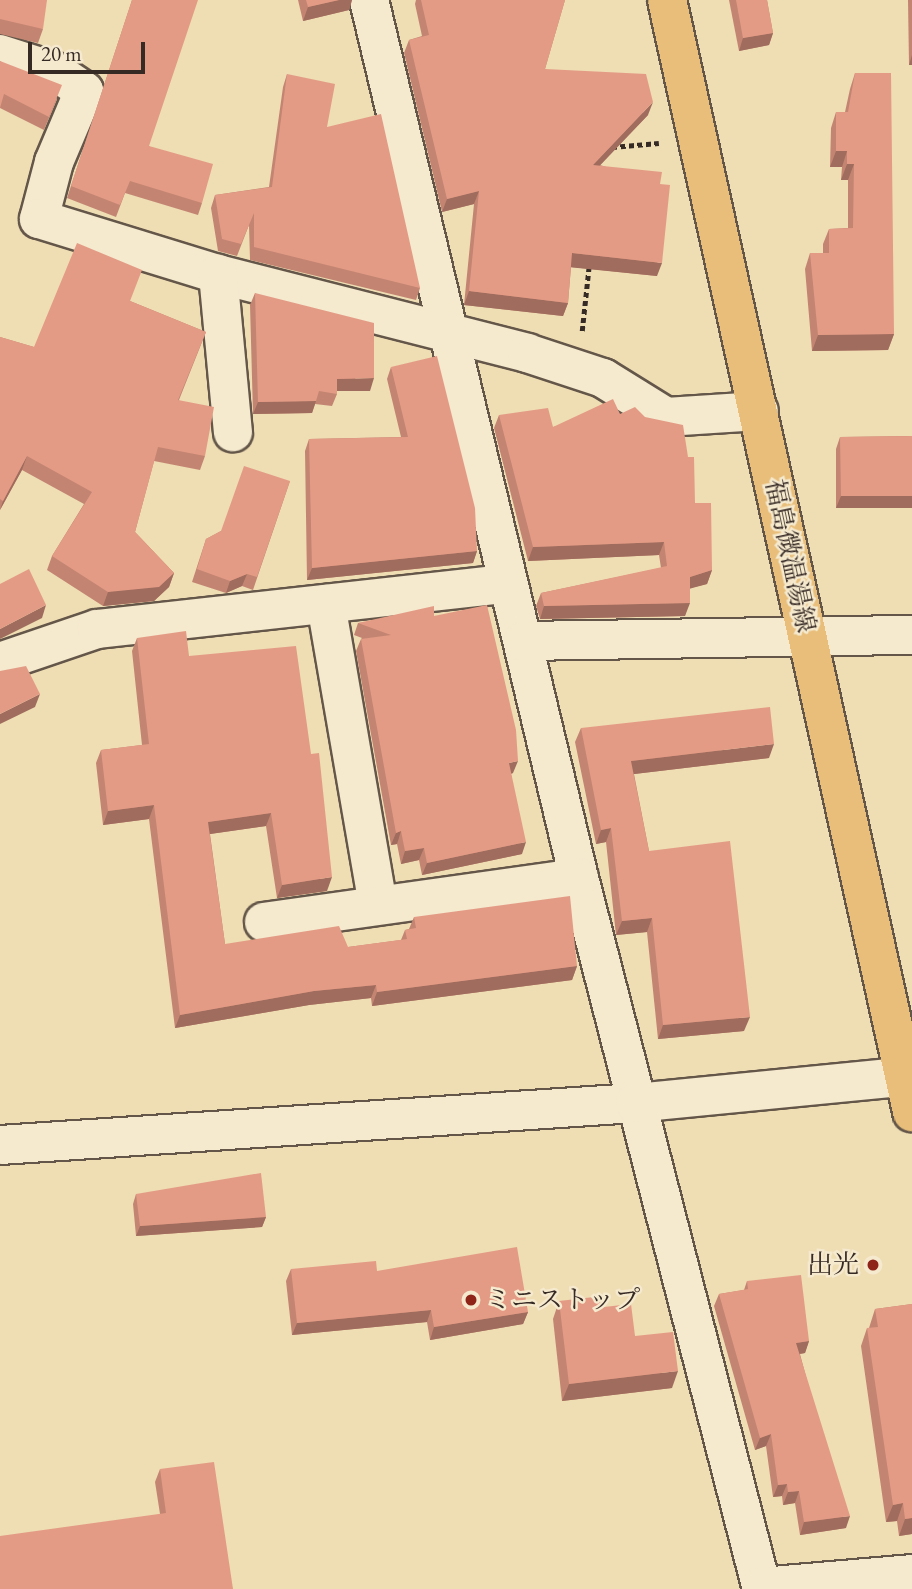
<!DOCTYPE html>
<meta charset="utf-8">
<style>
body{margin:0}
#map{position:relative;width:912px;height:1589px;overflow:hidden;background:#efddb4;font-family:"EB Garamond","Noto Serif JP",serif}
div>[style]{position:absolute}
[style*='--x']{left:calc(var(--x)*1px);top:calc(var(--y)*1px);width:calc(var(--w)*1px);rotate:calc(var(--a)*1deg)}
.path>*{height:4.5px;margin-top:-2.25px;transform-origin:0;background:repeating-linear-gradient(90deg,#362a25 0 5px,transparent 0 8.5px)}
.roads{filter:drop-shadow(2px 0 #645749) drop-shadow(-2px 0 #645749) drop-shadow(0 2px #645749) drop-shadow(0 -2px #645749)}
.minor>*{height:38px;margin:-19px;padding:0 19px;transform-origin:19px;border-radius:19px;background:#f5e9ce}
.major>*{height:38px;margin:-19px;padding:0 19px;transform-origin:19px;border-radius:19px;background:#e8be7a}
.wall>*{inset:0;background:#c38572}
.shaded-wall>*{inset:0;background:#9f6c5d}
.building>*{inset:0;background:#e39b85}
.dots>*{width:19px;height:19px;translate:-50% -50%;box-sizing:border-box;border:4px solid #f5e9ce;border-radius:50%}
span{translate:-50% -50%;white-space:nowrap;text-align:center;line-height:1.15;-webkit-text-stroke:5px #f5e9ce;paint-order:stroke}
.street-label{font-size:26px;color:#362a25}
.poi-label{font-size:26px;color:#362a25}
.right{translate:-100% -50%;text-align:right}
.left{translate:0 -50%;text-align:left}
.scale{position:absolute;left:28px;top:42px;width:117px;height:32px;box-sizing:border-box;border:4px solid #362a25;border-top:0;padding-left:9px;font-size:21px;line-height:24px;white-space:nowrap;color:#362a25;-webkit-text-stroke:5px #f5e9ce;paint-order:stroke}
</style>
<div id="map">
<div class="path">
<i style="--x:612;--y:147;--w:47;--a:-4.9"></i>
<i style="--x:582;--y:331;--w:65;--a:-83.9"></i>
</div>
<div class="roads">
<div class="minor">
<i style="--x:369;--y:0;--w:903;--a:76.55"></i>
<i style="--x:579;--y:878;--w:734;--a:75.57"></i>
<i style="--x:0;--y:54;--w:59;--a:17.8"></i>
<i style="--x:56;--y:72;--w:34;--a:34"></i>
<i style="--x:84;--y:91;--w:77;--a:112.9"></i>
<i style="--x:54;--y:162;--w:59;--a:104.7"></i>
<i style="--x:39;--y:219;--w:187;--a:17.1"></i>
<i style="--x:218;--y:274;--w:319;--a:14.3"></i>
<i style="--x:527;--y:353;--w:80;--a:18.2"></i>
<i style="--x:603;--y:378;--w:74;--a:31.8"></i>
<i style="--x:666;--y:417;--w:93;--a:-3.7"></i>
<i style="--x:218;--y:274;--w:159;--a:84.6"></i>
<i style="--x:326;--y:604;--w:305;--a:80.2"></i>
<i style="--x:523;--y:641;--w:389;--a:-0.9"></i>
<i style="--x:0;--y:662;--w:102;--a:-18.8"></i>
<i style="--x:97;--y:629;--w:412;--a:-6.3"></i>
<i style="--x:264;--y:922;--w:318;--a:-8"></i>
<i style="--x:0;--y:1145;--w:636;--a:-3.78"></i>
<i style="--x:635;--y:1103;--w:278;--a:-5.6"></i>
<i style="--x:761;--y:1587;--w:152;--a:-4.9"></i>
</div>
<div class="major">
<i style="--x:667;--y:0;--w:1139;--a:77.57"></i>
</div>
</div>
<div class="wall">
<i style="clip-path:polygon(0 0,43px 29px,38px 43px,0 34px)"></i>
<i style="clip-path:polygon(132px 0,149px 146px,202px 203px,198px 215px,125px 193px,116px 217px,67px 198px)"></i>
<i style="clip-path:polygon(298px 0,352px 0,349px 10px,303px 21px)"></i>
<i style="clip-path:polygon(416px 0,565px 0,545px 69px,648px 115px,600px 165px,660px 184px,657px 276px,571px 267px,568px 303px,563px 316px,464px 305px,474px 204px,442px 212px,404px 53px,409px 40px,422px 36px,415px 4px)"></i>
<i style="clip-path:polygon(729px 0,767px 0,773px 33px,769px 45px,739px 51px)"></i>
<i style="clip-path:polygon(908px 0,912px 0,912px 65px,909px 65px)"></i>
<i style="clip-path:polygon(0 61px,57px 99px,44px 130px,0 108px)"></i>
<i style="clip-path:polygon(855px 73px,894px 334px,888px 350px,812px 351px,805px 269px,810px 253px,823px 253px,823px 244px,829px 229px,848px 228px,848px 180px,841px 180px,842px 167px,830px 167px,831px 128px,836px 112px,845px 112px,850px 89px)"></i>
<i style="clip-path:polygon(287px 74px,327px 127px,420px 288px,416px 300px,250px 260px,249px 225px,237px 256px,218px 251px,211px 208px,215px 195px,269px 187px,283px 87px)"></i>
<i style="clip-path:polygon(255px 293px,370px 391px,337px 391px,337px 394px,332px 406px,315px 404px,312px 413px,253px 414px,250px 305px)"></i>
<i style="clip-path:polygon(130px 301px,206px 332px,179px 400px,205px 456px,200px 470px,154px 461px,135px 532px,174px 573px,169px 587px,154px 601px,103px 606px,47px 570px,52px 556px,84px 504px,22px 470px,0 510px,0 337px,34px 347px)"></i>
<i style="clip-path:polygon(391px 367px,477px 551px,473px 563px,307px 580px,305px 451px,309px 439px,401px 437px,387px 379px)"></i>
<i style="clip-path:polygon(620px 414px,695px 503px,712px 570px,707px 584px,690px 588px,685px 616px,540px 619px,536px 606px,541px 593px,661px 568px,659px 555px,528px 561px,494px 428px,499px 415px,553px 427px)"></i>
<i style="clip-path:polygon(912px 436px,912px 508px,836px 508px,836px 449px,840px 437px)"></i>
<i style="clip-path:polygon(290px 481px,253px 590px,242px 586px,226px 593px,192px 582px,206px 539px,221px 531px)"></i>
<i style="clip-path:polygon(434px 616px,513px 773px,511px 774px,522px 854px,422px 875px,419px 860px,401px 864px,397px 844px,391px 845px,356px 651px,361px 639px,362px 638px,354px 635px,358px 623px)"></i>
<i style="clip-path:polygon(137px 638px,189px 656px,327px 891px,277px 898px,266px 826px,210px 834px,225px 944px,348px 947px,401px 940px,405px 930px,409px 929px,414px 917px,577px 966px,572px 980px,372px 1006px,371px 998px,309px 1005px,175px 1028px,149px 819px,103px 825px,96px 763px,101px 750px,142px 745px,132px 651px)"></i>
<i style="clip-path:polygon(581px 728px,769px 758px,634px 774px,649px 851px,744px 1031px,658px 1039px,647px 932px,616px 935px,606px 842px,596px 844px,575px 742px)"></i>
<i style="clip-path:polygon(136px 1194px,266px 1217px,262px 1227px,136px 1236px,133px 1204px)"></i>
<i style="clip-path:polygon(291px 1269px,377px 1271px,528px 1312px,523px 1324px,430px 1340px,427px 1322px,292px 1335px,286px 1281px)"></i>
<i style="clip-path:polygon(747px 1281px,809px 1341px,805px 1353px,800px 1354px,846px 1528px,800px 1535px,795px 1503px,783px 1505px,782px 1496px,773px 1497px,766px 1446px,755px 1450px,714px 1306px,719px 1294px,744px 1290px)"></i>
<i style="clip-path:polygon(559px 1301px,604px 1307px,635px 1336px,672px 1388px,562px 1401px,553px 1319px)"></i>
<i style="clip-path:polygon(912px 1304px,912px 1534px,899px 1536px,897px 1521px,886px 1522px,861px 1346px,867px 1328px,869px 1328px,875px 1309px)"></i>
<i style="clip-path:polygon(160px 1469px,233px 1589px,160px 1514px,155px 1482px)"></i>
</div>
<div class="shaded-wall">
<i style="clip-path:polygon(339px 0,352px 0,349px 10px,303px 21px,308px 7px)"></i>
<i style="clip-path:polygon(773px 33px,769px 45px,739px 51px,743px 38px)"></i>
<i style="clip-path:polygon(912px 55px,912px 65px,909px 65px)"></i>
<i style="clip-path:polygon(653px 102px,648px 115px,588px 178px,593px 165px)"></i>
<i style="clip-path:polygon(836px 151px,847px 151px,842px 167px,830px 167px)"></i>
<i style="clip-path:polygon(847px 164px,854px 164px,848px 180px,841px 180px)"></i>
<i style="clip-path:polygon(479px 191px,474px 204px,442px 212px,447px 199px)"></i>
<i style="clip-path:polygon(572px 253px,662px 263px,657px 276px,568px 267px)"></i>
<i style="clip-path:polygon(469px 291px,568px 303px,563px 316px,464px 305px)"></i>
<i style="clip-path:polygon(894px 334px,888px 350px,812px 351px,818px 335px)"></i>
<i style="clip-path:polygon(374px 378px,370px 391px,332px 391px,337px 379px)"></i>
<i style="clip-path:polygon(316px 401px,312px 413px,253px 414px,258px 402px)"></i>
<i style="clip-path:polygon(27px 456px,22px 470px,0 510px,3px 501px)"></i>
<i style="clip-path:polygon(841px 496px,912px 496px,912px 508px,836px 508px)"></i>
<i style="clip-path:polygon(664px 542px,659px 555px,528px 561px,533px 547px)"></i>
<i style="clip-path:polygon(477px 551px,473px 563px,307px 580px,312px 568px)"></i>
<i style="clip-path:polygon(712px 570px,707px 584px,685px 590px,690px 577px)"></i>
<i style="clip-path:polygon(174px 573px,169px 587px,154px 601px,103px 606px,108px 592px)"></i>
<i style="clip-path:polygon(247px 574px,242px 586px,226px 593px,230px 581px)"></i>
<i style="clip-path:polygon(690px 603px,685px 616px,540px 619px,544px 606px)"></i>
<i style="clip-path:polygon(46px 605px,42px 618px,0 639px,0 629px)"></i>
<i style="clip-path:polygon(40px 694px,35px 707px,0 724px,0 714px)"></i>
<i style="clip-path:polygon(774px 744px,769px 758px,626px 775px,631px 761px)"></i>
<i style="clip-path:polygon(518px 761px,513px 773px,505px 775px,509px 763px)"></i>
<i style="clip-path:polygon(154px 805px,149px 819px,103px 825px,108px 811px)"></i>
<i style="clip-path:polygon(271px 813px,266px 826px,203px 835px,208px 822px)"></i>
<i style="clip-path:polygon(611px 828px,606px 842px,596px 844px,601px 830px)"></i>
<i style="clip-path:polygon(401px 831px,397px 844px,391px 845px,396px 833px)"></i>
<i style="clip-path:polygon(526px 842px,522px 854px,422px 875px,427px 863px)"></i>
<i style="clip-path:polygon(424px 848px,419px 860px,401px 864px,405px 851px)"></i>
<i style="clip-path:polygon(332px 877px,327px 891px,277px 898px,282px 885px)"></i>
<i style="clip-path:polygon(652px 918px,647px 932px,616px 935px,622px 921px)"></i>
<i style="clip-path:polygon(577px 966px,572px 980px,372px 1006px,377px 992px)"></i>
<i style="clip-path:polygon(376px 985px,371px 998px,309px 1005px,175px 1028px,180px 1015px,314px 991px)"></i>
<i style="clip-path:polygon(750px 1017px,744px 1031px,658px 1039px,663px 1025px)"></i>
<i style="clip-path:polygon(266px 1217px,262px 1227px,136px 1236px,140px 1226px)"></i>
<i style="clip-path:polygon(431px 1310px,427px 1322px,292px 1335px,297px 1323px)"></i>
<i style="clip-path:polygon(528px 1312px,523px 1324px,430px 1340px,434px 1327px)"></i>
<i style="clip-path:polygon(809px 1341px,805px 1353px,792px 1355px,796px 1343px)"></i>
<i style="clip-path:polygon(678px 1371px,672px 1388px,562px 1401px,569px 1384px)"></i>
<i style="clip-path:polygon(771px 1434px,766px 1446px,755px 1450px,760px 1438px)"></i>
<i style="clip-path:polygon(787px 1484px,782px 1496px,773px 1497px,778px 1485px)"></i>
<i style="clip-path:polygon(799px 1491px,795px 1503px,783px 1505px,788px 1492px)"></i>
<i style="clip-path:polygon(903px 1503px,897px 1521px,886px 1522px,893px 1505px)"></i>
<i style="clip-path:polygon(850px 1516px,846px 1528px,800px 1535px,804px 1522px)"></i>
<i style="clip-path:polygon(912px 1518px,912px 1534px,899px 1536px,905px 1519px)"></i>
</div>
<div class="building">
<i style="clip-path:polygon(0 0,47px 0,43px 29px,0 19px)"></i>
<i style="clip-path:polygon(132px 0,198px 0,149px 146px,213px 164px,202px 203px,130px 181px,120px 205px,71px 186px)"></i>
<i style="clip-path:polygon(306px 0,339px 0,308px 7px)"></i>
<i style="clip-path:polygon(421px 0,565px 0,545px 69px,646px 74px,653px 102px,593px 165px,662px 172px,660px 184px,670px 185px,662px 263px,572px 253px,568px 303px,469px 291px,479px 191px,447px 199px,409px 40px,429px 35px)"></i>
<i style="clip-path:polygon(736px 0,767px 0,773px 33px,743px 38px)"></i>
<i style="clip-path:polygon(0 61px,62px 85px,49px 117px,4px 94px,0 108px)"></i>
<i style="clip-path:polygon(855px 73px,891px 73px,894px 334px,818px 335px,810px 253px,829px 253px,829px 229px,853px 228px,854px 164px,847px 164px,847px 151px,836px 151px,836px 112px,848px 112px)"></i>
<i style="clip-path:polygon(287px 74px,335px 84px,327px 127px,381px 114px,420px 288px,254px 247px,254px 213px,241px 244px,222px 239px,215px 195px,272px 187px)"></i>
<i style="clip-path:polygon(77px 243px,142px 270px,130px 301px,206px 332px,178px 400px,214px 407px,205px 456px,158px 447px,135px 532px,174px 573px,159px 587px,108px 592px,52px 556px,92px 492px,27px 456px,3px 501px,0 499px,0 337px,34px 347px)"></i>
<i style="clip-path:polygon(255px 293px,374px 323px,374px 378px,337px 379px,337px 394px,319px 391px,316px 401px,258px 402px)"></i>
<i style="clip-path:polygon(437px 356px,475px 508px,477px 551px,312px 568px,309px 439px,408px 437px,391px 367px)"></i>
<i style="clip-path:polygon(613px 399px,620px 414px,635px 407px,645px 417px,683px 425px,688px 457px,694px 457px,695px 503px,711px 503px,712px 570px,690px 577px,690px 603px,544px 606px,541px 593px,667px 566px,664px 542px,533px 547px,499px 415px,548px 408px,553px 427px)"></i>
<i style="clip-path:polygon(912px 436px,912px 496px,841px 496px,840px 437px)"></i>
<i style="clip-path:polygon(244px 466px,290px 481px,257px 577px,247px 574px,230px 581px,197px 569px,206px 539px,221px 531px)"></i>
<i style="clip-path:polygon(29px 569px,46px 605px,0 629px,0 584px)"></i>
<i style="clip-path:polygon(487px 605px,516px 730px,518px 761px,509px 763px,526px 842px,427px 863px,424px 848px,405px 851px,401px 831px,396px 833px,361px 639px,391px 635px,358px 623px,434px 606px,434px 616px)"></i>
<i style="clip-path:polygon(186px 631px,189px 656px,296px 646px,311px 754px,319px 753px,332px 877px,282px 885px,271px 813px,208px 822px,225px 944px,339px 926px,348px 947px,407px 939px,405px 930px,416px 928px,414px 917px,570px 896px,577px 966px,377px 992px,376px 985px,314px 991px,180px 1015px,154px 805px,108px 811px,101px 750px,149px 744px,137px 638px)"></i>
<i style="clip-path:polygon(26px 666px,40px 694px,0 714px,0 671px)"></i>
<i style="clip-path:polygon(770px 707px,774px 744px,631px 761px,649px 851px,730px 841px,750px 1017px,663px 1025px,652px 918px,622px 921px,611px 828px,601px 830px,581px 728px)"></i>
<i style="clip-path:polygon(261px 1173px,266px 1217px,140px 1226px,136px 1194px)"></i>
<i style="clip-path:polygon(517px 1247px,528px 1312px,434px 1327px,431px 1310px,297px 1323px,291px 1269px,376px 1261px,377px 1271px)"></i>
<i style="clip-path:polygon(801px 1275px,809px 1341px,796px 1343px,850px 1516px,804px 1522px,799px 1491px,788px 1492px,787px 1484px,778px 1485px,771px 1434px,760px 1438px,719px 1294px,748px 1289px,747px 1281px)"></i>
<i style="clip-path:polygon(603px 1296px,604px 1307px,631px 1304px,635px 1336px,673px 1332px,678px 1371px,569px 1384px,559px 1301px)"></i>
<i style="clip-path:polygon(912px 1304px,912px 1518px,905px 1519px,903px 1503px,893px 1505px,867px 1328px,878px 1327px,875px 1309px)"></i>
<i style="clip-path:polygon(214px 1462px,233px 1589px,0 1589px,0 1536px,166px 1513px,160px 1469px)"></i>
</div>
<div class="dots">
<i style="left:873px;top:1265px;background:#8f2418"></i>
<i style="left:471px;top:1300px;background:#8f2418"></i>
</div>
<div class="street-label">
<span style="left:790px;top:556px;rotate:78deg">福島微温湯線</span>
</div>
<div class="poi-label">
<span class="right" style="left:859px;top:1265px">出光</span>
<span class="left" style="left:485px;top:1300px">ミニストップ</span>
</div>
<div class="scale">20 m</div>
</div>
